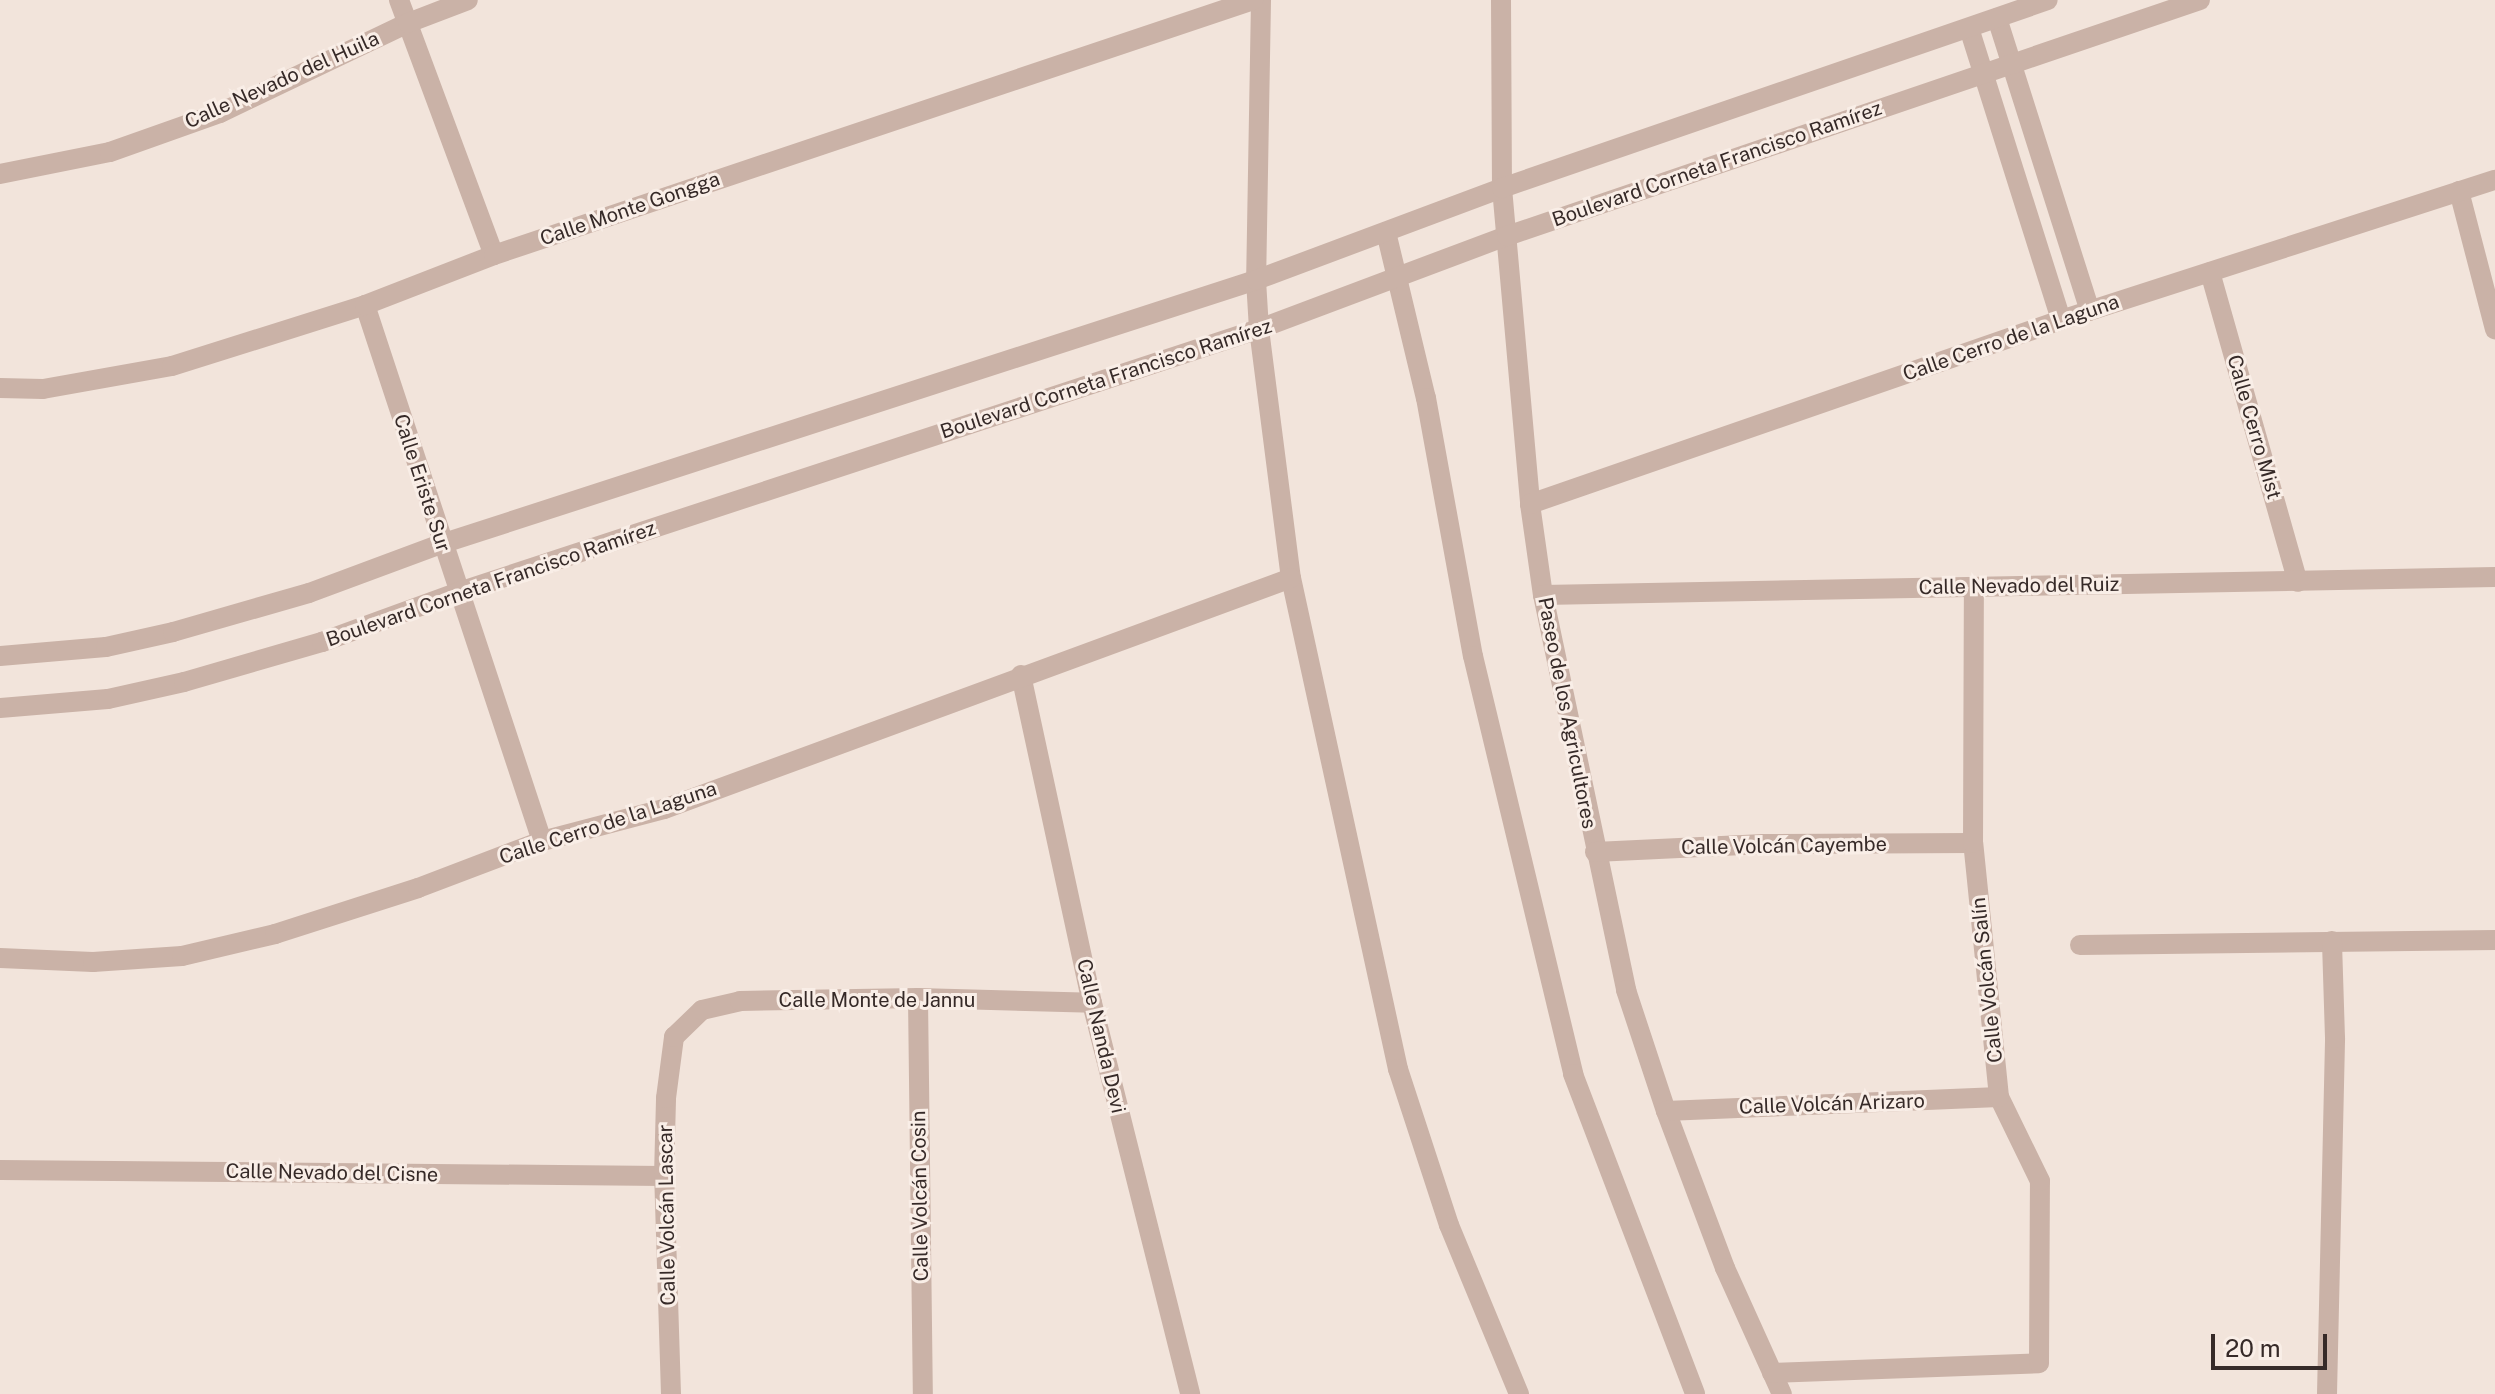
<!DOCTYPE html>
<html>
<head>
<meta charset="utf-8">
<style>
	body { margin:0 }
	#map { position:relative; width:2495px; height:1394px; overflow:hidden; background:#f2e4db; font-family:"Public Sans",sans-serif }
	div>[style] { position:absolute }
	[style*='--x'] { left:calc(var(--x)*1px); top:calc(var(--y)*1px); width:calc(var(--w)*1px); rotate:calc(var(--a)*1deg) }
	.minor>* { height:20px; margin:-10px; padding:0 10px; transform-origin:10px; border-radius:10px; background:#cab2a7 }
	span { translate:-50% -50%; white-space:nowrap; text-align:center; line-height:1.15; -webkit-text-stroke:6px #f9eee7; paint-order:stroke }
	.street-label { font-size:20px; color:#362a28 }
	.scale { position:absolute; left:2211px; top:1334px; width:116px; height:36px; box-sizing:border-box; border:4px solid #362a28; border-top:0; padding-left:10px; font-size:24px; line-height:28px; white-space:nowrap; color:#362a28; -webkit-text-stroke:6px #f9eee7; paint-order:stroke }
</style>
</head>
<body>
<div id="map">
	<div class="minor">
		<i style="--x:399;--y:0;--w:272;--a:69.6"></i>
		<i style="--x:1261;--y:0;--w:280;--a:91"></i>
		<i style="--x:1256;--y:280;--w:49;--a:86.5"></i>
		<i style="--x:1259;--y:329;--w:251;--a:82.7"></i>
		<i style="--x:1291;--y:578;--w:503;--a:77.71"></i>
		<i style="--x:1398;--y:1069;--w:164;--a:71.9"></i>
		<i style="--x:1449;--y:1225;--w:183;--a:67.5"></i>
		<i style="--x:1501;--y:0;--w:188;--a:89.7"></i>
		<i style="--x:1502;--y:188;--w:317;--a:84.9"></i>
		<i style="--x:1530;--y:504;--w:92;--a:81.9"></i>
		<i style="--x:1543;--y:595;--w:404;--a:78.1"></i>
		<i style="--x:1626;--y:990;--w:127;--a:71.7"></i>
		<i style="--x:1666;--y:1111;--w:168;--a:69.4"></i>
		<i style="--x:1725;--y:1268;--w:138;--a:65.7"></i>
		<i style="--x:1997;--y:18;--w:307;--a:72.4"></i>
		<i style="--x:1969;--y:28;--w:306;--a:72.5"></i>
		<i style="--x:0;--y:174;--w:112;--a:-11.3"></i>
		<i style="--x:110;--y:152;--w:117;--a:-19.5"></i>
		<i style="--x:220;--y:113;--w:208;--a:-25.6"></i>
		<i style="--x:408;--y:23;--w:64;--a:-21"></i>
		<i style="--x:2459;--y:191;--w:143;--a:75.4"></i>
		<i style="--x:1386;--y:232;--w:171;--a:76.5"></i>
		<i style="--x:1426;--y:398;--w:262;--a:79.7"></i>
		<i style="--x:1473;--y:656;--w:430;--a:76.5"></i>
		<i style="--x:1573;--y:1074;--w:342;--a:69.1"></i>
		<i style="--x:2210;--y:272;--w:322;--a:74.2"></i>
		<i style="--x:365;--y:305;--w:564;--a:71.73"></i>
		<i style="--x:0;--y:388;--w:43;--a:1.3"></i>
		<i style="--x:43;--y:389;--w:131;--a:-10.1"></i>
		<i style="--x:172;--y:366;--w:202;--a:-17.5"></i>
		<i style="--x:365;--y:305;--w:138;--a:-21.2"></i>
		<i style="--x:494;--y:255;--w:801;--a:-18.57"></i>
		<i style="--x:1530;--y:504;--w:562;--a:-19.11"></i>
		<i style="--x:2061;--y:320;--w:456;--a:-17.9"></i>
		<i style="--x:1543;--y:595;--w:952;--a:-1.08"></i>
		<i style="--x:0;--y:656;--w:106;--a:-4.9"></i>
		<i style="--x:106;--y:647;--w:69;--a:-12.6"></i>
		<i style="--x:173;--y:632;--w:141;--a:-16"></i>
		<i style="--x:309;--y:593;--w:141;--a:-20.4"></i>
		<i style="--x:441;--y:544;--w:857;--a:-17.95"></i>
		<i style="--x:1256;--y:280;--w:263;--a:-20.5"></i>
		<i style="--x:1502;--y:188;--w:577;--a:-19"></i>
		<i style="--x:1021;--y:675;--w:336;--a:77.8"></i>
		<i style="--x:1092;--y:1003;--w:403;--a:75.9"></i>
		<i style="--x:0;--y:708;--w:108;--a:-4.8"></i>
		<i style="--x:108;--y:699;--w:78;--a:-12.6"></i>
		<i style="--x:184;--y:682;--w:144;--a:-16.2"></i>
		<i style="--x:322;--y:642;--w:146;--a:-20.1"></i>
		<i style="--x:459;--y:592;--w:842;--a:-18.2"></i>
		<i style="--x:1259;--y:329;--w:265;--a:-20.6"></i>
		<i style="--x:1507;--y:236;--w:732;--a:-18.81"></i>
		<i style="--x:1595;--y:852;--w:169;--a:-2.7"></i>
		<i style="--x:1764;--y:844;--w:209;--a:-0.3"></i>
		<i style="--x:2080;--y:945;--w:415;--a:-0.7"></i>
		<i style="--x:0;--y:958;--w:93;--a:2.5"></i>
		<i style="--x:93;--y:962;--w:89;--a:-3.9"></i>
		<i style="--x:182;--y:956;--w:96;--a:-13.3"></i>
		<i style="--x:275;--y:934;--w:150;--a:-17.8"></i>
		<i style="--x:418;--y:888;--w:133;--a:-20.8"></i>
		<i style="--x:542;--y:841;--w:126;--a:-14.7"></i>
		<i style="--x:664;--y:809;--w:668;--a:-20.22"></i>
		<i style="--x:918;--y:998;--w:396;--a:89.3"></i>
		<i style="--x:1666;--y:1111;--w:333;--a:-2.4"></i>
		<i style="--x:0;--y:1170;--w:664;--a:0.52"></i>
		<i style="--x:1772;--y:1373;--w:267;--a:-2.1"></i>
		<i style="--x:2039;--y:1363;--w:182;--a:-89.7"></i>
		<i style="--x:2040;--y:1181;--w:93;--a:-116"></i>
		<i style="--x:1999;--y:1097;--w:255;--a:-95.8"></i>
		<i style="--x:1973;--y:843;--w:256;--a:-89.8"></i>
		<i style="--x:671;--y:1394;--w:218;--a:-91.8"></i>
		<i style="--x:664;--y:1176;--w:78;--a:-88.5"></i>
		<i style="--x:666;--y:1098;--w:62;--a:-82.5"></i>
		<i style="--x:674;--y:1037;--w:39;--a:-44"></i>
		<i style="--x:702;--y:1010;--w:39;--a:-13"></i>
		<i style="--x:740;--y:1001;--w:178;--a:-1"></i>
		<i style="--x:918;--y:998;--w:174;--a:1.6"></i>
		<i style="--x:2327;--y:1394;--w:356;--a:-88.7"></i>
		<i style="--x:2335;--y:1038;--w:97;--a:-91.8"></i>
	</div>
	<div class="street-label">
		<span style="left:282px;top:80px;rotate:-24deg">Calle Nevado del Huila</span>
		<span style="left:1717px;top:164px;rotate:-19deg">Boulevard Corneta Francisco Ramírez</span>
		<span style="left:630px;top:209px;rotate:-19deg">Calle Monte Gongga</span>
		<span style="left:2011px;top:338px;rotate:-19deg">Calle Cerro de la Laguna</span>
		<span style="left:1106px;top:379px;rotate:-18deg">Boulevard Corneta Francisco Ramírez</span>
		<span style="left:2254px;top:427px;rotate:74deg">Calle Cerro Mist</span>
		<span style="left:422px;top:483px;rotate:72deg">Calle Eriste Sur</span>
		<span style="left:491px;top:584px;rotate:-19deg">Boulevard Corneta Francisco Ramírez</span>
		<span style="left:2019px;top:586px;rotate:-1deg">Calle Nevado del Ruiz</span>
		<span style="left:1567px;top:713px;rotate:79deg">Paseo de los Agricultores</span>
		<span style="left:608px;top:823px;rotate:-18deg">Calle Cerro de la Laguna</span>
		<span style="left:1784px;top:846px;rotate:-1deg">Calle Volcán Cayembe</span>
		<span style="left:1987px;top:980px;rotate:-96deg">Calle Volcán Salín</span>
		<span style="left:877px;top:1000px">Calle Monte de Jannu</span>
		<span style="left:1101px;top:1036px;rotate:77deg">Calle Nanda Devi</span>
		<span style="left:1832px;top:1104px;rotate:-2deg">Calle Volcán Arizaro</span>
		<span style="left:332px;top:1173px;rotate:1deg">Calle Nevado del Cisne</span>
		<span style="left:920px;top:1196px;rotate:-91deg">Calle Volcán Cosin</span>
		<span style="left:667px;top:1215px;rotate:-91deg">Calle Volcán Lascar</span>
	</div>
	<div class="scale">20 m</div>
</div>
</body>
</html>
